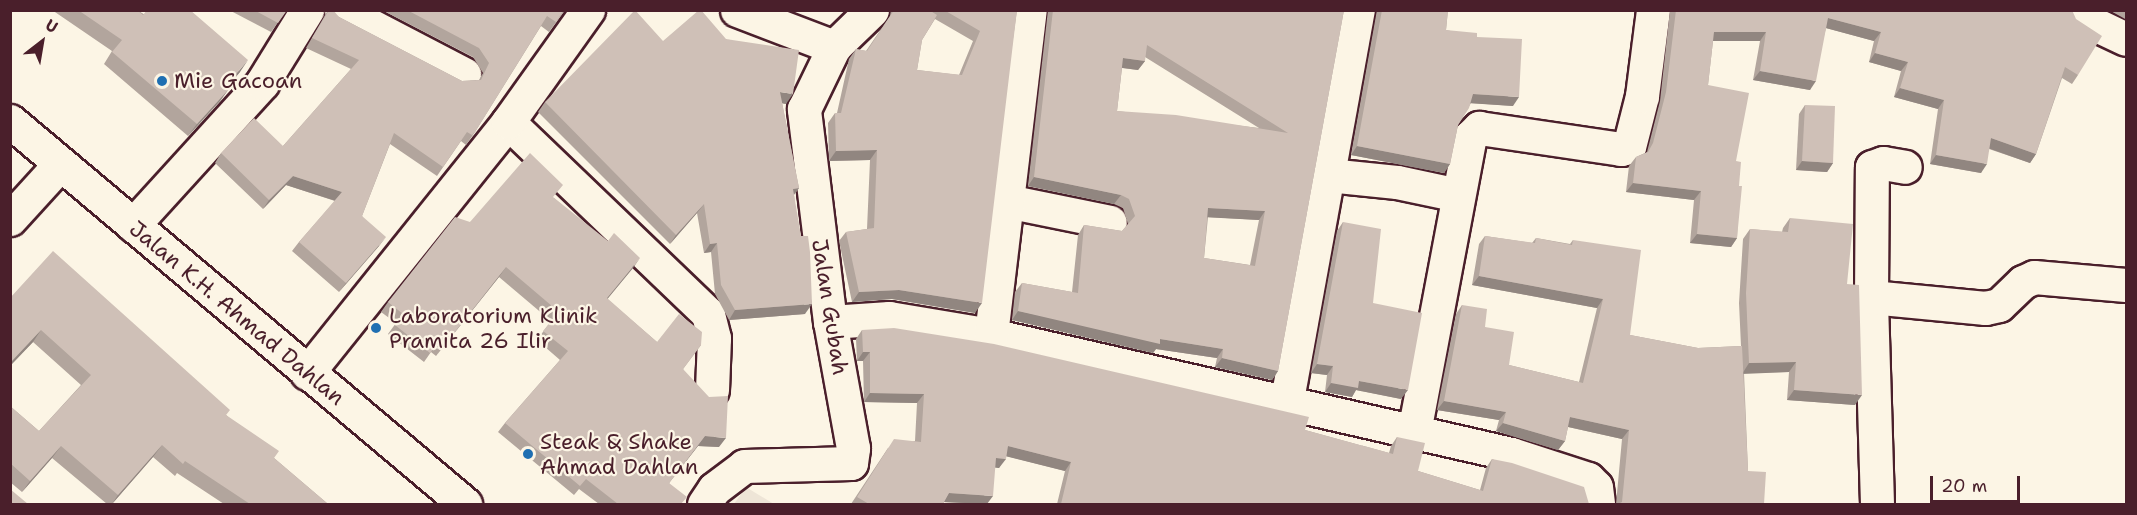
<!DOCTYPE html>
<html>
<head>
<meta charset="utf-8">
<style>
	body { margin:0 }
	#map { position:relative; width:2137px; height:515px; overflow:hidden; background:#fcf5e5; font-family:"Shantell Sans",sans-serif }
	div>[style] { position:absolute }
	[style*='--x'] { left:calc(var(--x)*1px); top:calc(var(--y)*1px); width:calc(var(--w)*1px); rotate:calc(var(--a)*1deg) }
	.built>* { inset:0; background:#eee5d7 }
	.roads { filter:drop-shadow(2px 0 #4a1f2b) drop-shadow(-2px 0 #4a1f2b) drop-shadow(0 2px #4a1f2b) drop-shadow(0 -2px #4a1f2b) }
	.minor>* { height:33px; margin:-16.5px; padding:0 16.5px; transform-origin:16.5px; border-radius:16.5px; background:#fcf5e5 }
	.major>* { height:33px; margin:-16.5px; padding:0 16.5px; transform-origin:16.5px; border-radius:16.5px; background:#fcf5e5 }
	.wall>* { inset:0; background:#b2a59d }
	.shaded-wall>* { inset:0; background:#918680 }
	.building>* { inset:0; background:#cfc0b7 }
	.dots>* { width:16px; height:16px; translate:-50% -50%; box-sizing:border-box; border:3px solid #fcf5e5; border-radius:50% }
	span { translate:-50% -50%; white-space:nowrap; text-align:center; line-height:1.15; -webkit-text-stroke:4.5px #fcf5e5; paint-order:stroke }
	.poi-label { font-size:22px; color:#4a1f2b }
	.left { translate:0 -50%; text-align:left }
	.street-label { font-size:22px; color:#4a1f2b }
	.frame { position:absolute; inset:0; border:12px solid #4a1f2b; pointer-events:none }
	.north { position:absolute; left:12px; top:12px; width:60px; height:60px; -webkit-text-stroke:4px #fcf5e5; paint-order:stroke; rotate:31deg; font-size:16px; font-weight:700; line-height:24px; text-align:center; color:#4a1f2b }
	.north::after { content:''; display:block; margin:auto; width:21px; height:27px; background:#4a1f2b; clip-path:polygon(50% 0,100% 100%,50% 72%,0 100%) }
	.scale { position:absolute; left:1930px; top:476px; width:90px; height:27px; box-sizing:border-box; border:3px solid #4a1f2b; border-top:0; padding-left:8px; font-size:18px; line-height:21px; white-space:nowrap; color:#4a1f2b; -webkit-text-stroke:4px #fcf5e5; paint-order:stroke }
</style>
</head>
<body>
<div id="map">
	<div class="built">
		<i style="clip-path:polygon(746px 487px,754px 492px,774px 504px,734px 504px)"></i>
	</div>
	<div class="roads">
		<div class="minor">
			<i style="--x:341;--y:10;--w:139;--a:27.5"></i>
			<i style="--x:737;--y:10;--w:104;--a:20.9"></i>
			<i style="--x:2081;--y:10;--w:11;--a:63"></i>
			<i style="--x:2086;--y:20;--w:44;--a:25.4"></i>
			<i style="--x:508;--y:122;--w:277;--a:43.8"></i>
			<i style="--x:708;--y:314;--w:25;--a:76"></i>
			<i style="--x:714;--y:338;--w:52;--a:92.2"></i>
			<i style="--x:1328;--y:175;--w:69;--a:5.8"></i>
			<i style="--x:1397;--y:182;--w:62;--a:12"></i>
			<i style="--x:1007;--y:201;--w:105;--a:11.5"></i>
			<i style="--x:10;--y:219;--w:74;--a:-47.7"></i>
			<i style="--x:133;--y:225;--w:192;--a:-47.7"></i>
			<i style="--x:262;--y:83;--w:86;--a:-58.3"></i>
			<i style="--x:1871;--y:297;--w:130;--a:-89.6"></i>
			<i style="--x:1872;--y:167;--w:12;--a:-20"></i>
			<i style="--x:1883;--y:163;--w:22;--a:10"></i>
			<i style="--x:830;--y:322;--w:59;--a:-3.9"></i>
			<i style="--x:889;--y:318;--w:103;--a:9.5"></i>
			<i style="--x:991;--y:335;--w:533;--a:12.89"></i>
			<i style="--x:1511;--y:454;--w:81;--a:18"></i>
			<i style="--x:1588;--y:479;--w:11;--a:45"></i>
			<i style="--x:1596;--y:487;--w:17;--a:83"></i>
			<i style="--x:991;--y:335;--w:327;--a:-83.2"></i>
			<i style="--x:307;--y:373;--w:322;--a:-51.3"></i>
			<i style="--x:508;--y:122;--w:138;--a:-54.5"></i>
			<i style="--x:1286;--y:405;--w:402;--a:-79.7"></i>
			<i style="--x:1414;--y:432;--w:300;--a:-79.3"></i>
			<i style="--x:1470;--y:137;--w:13;--a:-45"></i>
			<i style="--x:1479;--y:128;--w:144;--a:8.4"></i>
			<i style="--x:1621;--y:149;--w:8;--a:-14"></i>
			<i style="--x:1629;--y:147;--w:53;--a:-75.7"></i>
			<i style="--x:1642;--y:96;--w:87;--a:-82.7"></i>
			<i style="--x:704;--y:504;--w:18;--a:-56"></i>
			<i style="--x:714;--y:489;--w:38;--a:-37"></i>
			<i style="--x:744;--y:466;--w:107;--a:-1.6"></i>
			<i style="--x:851;--y:463;--w:15;--a:-82"></i>
			<i style="--x:853;--y:448;--w:128;--a:-100.3"></i>
			<i style="--x:830;--y:322;--w:215;--a:-97"></i>
			<i style="--x:804;--y:109;--w:69;--a:-64.2"></i>
			<i style="--x:834;--y:47;--w:53;--a:-44.2"></i>
			<i style="--x:1877;--y:504;--w:207;--a:-91.7"></i>
			<i style="--x:1871;--y:297;--w:115;--a:5.5"></i>
			<i style="--x:1985;--y:308;--w:14;--a:-12"></i>
			<i style="--x:1999;--y:305;--w:33;--a:-44"></i>
			<i style="--x:2023;--y:282;--w:12;--a:-24"></i>
			<i style="--x:2034;--y:277;--w:92;--a:5"></i>
		</div>
		<div class="major">
			<i style="--x:10;--y:121;--w:595;--a:40.09"></i>
		</div>
	</div>
	<div class="wall">
		<i style="clip-path:polygon(52px 10px,137px 10px,240px 72px,226px 88px,228px 90px,220px 101px,188px 136px,104px 64px,112px 51px)"></i>
		<i style="clip-path:polygon(229px 10px,287px 10px,271px 32px)"></i>
		<i style="clip-path:polygon(328px 10px,339px 17px,462px 81px,479px 80px,483px 73px,473px 57px,382px 10px,565px 10px,549px 32px,541px 26px,475px 132px,466px 145px,461px 141px,437px 176px,390px 144px,362px 216px,379px 246px,339px 292px,292px 251px,299px 242px,335px 201px,286px 185px,263px 209px,215px 163px,221px 153px,283px 146px,351px 69px,306px 48px)"></i>
		<i style="clip-path:polygon(evenodd,891px 10px,1017px 10px,975px 313px,892px 299px,852px 302px,839px 241px,846px 232px,867px 229px,870px 160px,829px 161px,828px 123px,835px 113px,837px 113px,849px 59px,856px 49px,866px 51px,890px 16px,891px 10px,935px 19px,973px 41px,959px 75px,917px 70px,922px 40px,935px 19px)"></i>
		<i style="clip-path:polygon(evenodd,1048px 10px,1344px 10px,1278px 371px,1272px 380px,1215px 367px,1217px 358px,1156px 349px,1153px 353px,1012px 320px,1015px 292px,1022px 283px,1072px 292px,1078px 235px,1084px 225px,1122px 231px,1128px 224px,1123px 208px,1114px 204px,1028px 186px,1048px 10px,1145px 57px,1259px 128px,1117px 111px,1122px 68px,1138px 70px,1145px 61px,1145px 57px,1048px 10px,1208px 217px,1259px 220px,1250px 265px,1204px 258px,1208px 217px)"></i>
		<i style="clip-path:polygon(1377px 10px,1448px 10px,1446px 30px,1477px 37px,1513px 106px,1471px 103px,1458px 125px,1450px 164px,1444px 173px,1351px 155px)"></i>
		<i style="clip-path:polygon(1670px 10px,2072px 10px,2078px 75px,2072px 84px,2062px 78px,2036px 154px,2030px 163px,1989px 149px,1981px 173px,1930px 164px,1938px 109px,1894px 97px,1901px 71px,1869px 62px,1874px 41px,1826px 28px,1810px 90px,1753px 80px,1760px 41px,1713px 41px,1708px 85px,1736px 161px,1739px 186px,1737px 238px,1731px 247px,1690px 243px,1694px 200px,1626px 192px,1629px 166px,1636px 157px,1647px 152px,1660px 101px)"></i>
		<i style="clip-path:polygon(2109px 10px,2127px 10px,2127px 20px)"></i>
		<i style="clip-path:polygon(726px 39px,786px 104px,782px 103px,799px 188px,794px 195px,805px 314px,729px 320px,715px 294px,711px 252px,704px 253px,697px 213px,670px 244px,538px 112px,545px 102px)"></i>
		<i style="clip-path:polygon(1805px 105px,1833px 163px,1827px 172px,1796px 170px,1799px 114px)"></i>
		<i style="clip-path:polygon(554px 198px,633px 268px,607px 299px,657px 342px,701px 345px,683px 369px,719px 447px,698px 446px,669px 483px,681px 504px,599px 504px,579px 489px,574px 495px,498px 432px,505px 423px,560px 360px,537px 340px,551px 321px,499px 277px,436px 356px,431px 352px,424px 362px,388px 334px,396px 323px,381px 312px,388px 302px,470px 222px)"></i>
		<i style="clip-path:polygon(1790px 218px,1847px 284px,1855px 405px,1787px 400px,1789px 372px,1744px 373px,1748px 471px,1764px 504px,1616px 504px,1622px 439px,1568px 427px,1565px 441px,1558px 450px,1496px 431px,1499px 420px,1437px 410px,1456px 314px,1462px 305px,1485px 327px,1509px 365px,1579px 382px,1597px 308px,1472px 285px,1479px 244px,1485px 236px,1532px 243px,1536px 238px,1570px 244px,1573px 240px,1630px 335px,1698px 348px,1741px 346px,1739px 303px,1743px 239px,1750px 229px,1782px 232px,1783px 228px)"></i>
		<i style="clip-path:polygon(1343px 222px,1373px 303px,1401px 399px,1356px 390px,1352px 397px,1325px 392px,1327px 375px,1311px 373px,1337px 231px)"></i>
		<i style="clip-path:polygon(10px 298px,226px 415px,274px 458px,328px 504px,224px 504px,177px 473px,175px 476px,153px 457px,112px 504px,107px 504px,52px 458px,22px 492px,10px 482px,10px 406px,39px 431px,81px 385px,33px 342px,10px 366px)"></i>
		<i style="clip-path:polygon(862px 330px,1305px 430px,1389px 453px,1391px 446px,1397px 437px,1418px 471px,1480px 490px,1486px 468px,1492px 459px,1589px 504px,1057px 504px,1065px 471px,1006px 456px,999px 468px,995px 467px,981px 504px,944px 502px,943px 504px,851px 504px,888px 448px,915px 441px,917px 403px,864px 402px,863px 361px,857px 361px,856px 339px)"></i>
	</div>
	<div class="shaded-wall">
		<i style="clip-path:polygon(1828px 18px,1881px 32px,1874px 41px,1822px 27px)"></i>
		<i style="clip-path:polygon(1714px 32px,1766px 32px,1760px 41px,1707px 41px)"></i>
		<i style="clip-path:polygon(1875px 53px,1908px 62px,1901px 71px,1869px 62px)"></i>
		<i style="clip-path:polygon(1123px 58px,1145px 61px,1138px 70px,1116px 67px)"></i>
		<i style="clip-path:polygon(248px 60px,240px 72px,217px 99px,225px 87px)"></i>
		<i style="clip-path:polygon(1760px 71px,1816px 81px,1810px 90px,1753px 80px)"></i>
		<i style="clip-path:polygon(1900px 88px,1944px 100px,1938px 109px,1894px 97px)"></i>
		<i style="clip-path:polygon(228px 90px,220px 101px,188px 136px,197px 124px)"></i>
		<i style="clip-path:polygon(780px 92px,793px 94px,786px 104px,774px 102px)"></i>
		<i style="clip-path:polygon(1473px 94px,1519px 97px,1513px 106px,1467px 103px)"></i>
		<i style="clip-path:polygon(1991px 138px,2036px 154px,2030px 163px,1985px 147px)"></i>
		<i style="clip-path:polygon(1357px 146px,1450px 164px,1444px 173px,1351px 155px)"></i>
		<i style="clip-path:polygon(877px 150px,870px 160px,829px 161px,836px 151px)"></i>
		<i style="clip-path:polygon(1936px 155px,1987px 164px,1981px 173px,1930px 164px)"></i>
		<i style="clip-path:polygon(1802px 161px,1833px 163px,1827px 172px,1796px 170px)"></i>
		<i style="clip-path:polygon(293px 176px,342px 192px,336px 201px,286px 185px,263px 209px,269px 200px)"></i>
		<i style="clip-path:polygon(1034px 177px,1121px 195px,1114px 204px,1028px 186px)"></i>
		<i style="clip-path:polygon(1633px 183px,1701px 191px,1694px 200px,1626px 192px)"></i>
		<i style="clip-path:polygon(799px 188px,792px 197px,793px 189px)"></i>
		<i style="clip-path:polygon(704px 204px,697px 213px,670px 244px,676px 235px)"></i>
		<i style="clip-path:polygon(1208px 208px,1265px 211px,1259px 220px,1202px 217px)"></i>
		<i style="clip-path:polygon(1697px 234px,1737px 238px,1731px 247px,1690px 243px)"></i>
		<i style="clip-path:polygon(386px 237px,379px 246px,339px 292px,346px 283px)"></i>
		<i style="clip-path:polygon(717px 243px,711px 252px,704px 253px,710px 244px)"></i>
		<i style="clip-path:polygon(640px 258px,633px 268px,600px 308px,607px 298px)"></i>
		<i style="clip-path:polygon(506px 267px,499px 277px,436px 356px,443px 347px)"></i>
		<i style="clip-path:polygon(1479px 276px,1603px 299px,1597px 308px,1472px 285px)"></i>
		<i style="clip-path:polygon(899px 290px,982px 303px,975px 313px,892px 299px,852px 302px,859px 292px)"></i>
		<i style="clip-path:polygon(812px 304px,805px 314px,729px 320px,735px 310px)"></i>
		<i style="clip-path:polygon(1018px 311px,1160px 339px,1223px 349px,1217px 358px,1156px 349px,1153px 353px,1012px 320px)"></i>
		<i style="clip-path:polygon(41px 330px,33px 342px,10px 366px,10px 363px)"></i>
		<i style="clip-path:polygon(863px 352px,870px 352px,863px 361px,857px 361px)"></i>
		<i style="clip-path:polygon(1222px 358px,1278px 371px,1272px 380px,1215px 367px)"></i>
		<i style="clip-path:polygon(1796px 362px,1789px 372px,1742px 374px,1749px 363px)"></i>
		<i style="clip-path:polygon(1317px 364px,1333px 366px,1327px 375px,1311px 373px)"></i>
		<i style="clip-path:polygon(1359px 381px,1408px 390px,1401px 399px,1356px 390px,1352px 397px,1325px 392px,1331px 383px)"></i>
		<i style="clip-path:polygon(1794px 390px,1862px 395px,1855px 405px,1787px 400px)"></i>
		<i style="clip-path:polygon(870px 393px,924px 394px,917px 403px,864px 402px)"></i>
		<i style="clip-path:polygon(1444px 401px,1506px 412px,1499px 420px,1437px 410px)"></i>
		<i style="clip-path:polygon(1570px 417px,1629px 430px,1622px 439px,1564px 426px)"></i>
		<i style="clip-path:polygon(1503px 423px,1565px 441px,1558px 450px,1496px 431px)"></i>
		<i style="clip-path:polygon(705px 436px,726px 438px,719px 447px,698px 446px,662px 492px)"></i>
		<i style="clip-path:polygon(162px 445px,153px 457px,112px 504px,118px 495px)"></i>
		<i style="clip-path:polygon(61px 446px,52px 458px,22px 492px,30px 481px)"></i>
		<i style="clip-path:polygon(1008px 446px,1071px 462px,1065px 471px,1001px 455px)"></i>
		<i style="clip-path:polygon(996px 458px,1006px 459px,999px 468px,989px 467px)"></i>
		<i style="clip-path:polygon(949px 493px,993px 496px,987px 504px,943px 502px)"></i>
	</div>
	<div class="building">
		<i style="clip-path:polygon(78px 10px,137px 10px,143px 15px,147px 10px,190px 10px,248px 60px,225px 87px,228px 90px,197px 124px,112px 52px,122px 40px)"></i>
		<i style="clip-path:polygon(254px 10px,287px 10px,278px 23px)"></i>
		<i style="clip-path:polygon(329px 10px,333px 10px,339px 17px,462px 81px,481px 80px,489px 63px,479px 48px,407px 10px,564px 10px,556px 22px,547px 16px,475px 132px,472px 135px,467px 132px,443px 167px,394px 133px,362px 216px,386px 237px,346px 283px,299px 242px,342px 192px,293px 176px,269px 200px,221px 153px,254px 118px,283px 146px,359px 60px,312px 38px)"></i>
		<i style="clip-path:polygon(635px 10px,663px 41px,699px 10px,701px 10px,726px 39px,799px 50px,793px 94px,780px 92px,799px 188px,793px 189px,801px 236px,808px 236px,810px 252px,812px 304px,735px 310px,721px 285px,717px 243px,710px 244px,704px 204px,676px 235px,545px 102px)"></i>
		<i style="clip-path:polygon(894px 10px,929px 10px,937px 15px,922px 40px,917px 70px,962px 75px,980px 31px,944px 10px,1017px 10px,982px 303px,899px 290px,859px 292px,846px 232px,874px 228px,877px 150px,836px 151px,835px 113px,841px 113px,856px 49px,867px 51px)"></i>
		<i style="clip-path:polygon(evenodd,1053px 10px,1344px 10px,1278px 371px,1222px 358px,1223px 349px,1160px 339px,1160px 344px,1018px 311px,1022px 283px,1078px 293px,1084px 225px,1122px 231px,1135px 216px,1129px 199px,1121px 195px,1034px 177px,1053px 10px,1147px 45px,1288px 133px,1176px 115px,1117px 111px,1123px 58px,1145px 61px,1147px 45px,1053px 10px,1208px 208px,1265px 211px,1255px 266px,1204px 258px,1208px 208px)"></i>
		<i style="clip-path:polygon(1382px 10px,1448px 10px,1446px 30px,1477px 33px,1477px 37px,1522px 39px,1519px 97px,1473px 94px,1469px 108px,1458px 125px,1450px 164px,1357px 146px)"></i>
		<i style="clip-path:polygon(1676px 10px,2072px 10px,2076px 19px,2102px 36px,2078px 75px,2065px 67px,2036px 154px,1991px 138px,1987px 164px,1936px 155px,1944px 100px,1900px 88px,1908px 62px,1875px 53px,1881px 32px,1828px 18px,1816px 81px,1760px 71px,1766px 32px,1714px 32px,1708px 85px,1749px 93px,1736px 161px,1741px 162px,1739px 186px,1742px 186px,1737px 238px,1697px 234px,1701px 191px,1633px 183px,1636px 157px,1648px 152px,1653px 143px,1666px 92px)"></i>
		<i style="clip-path:polygon(1805px 105px,1835px 106px,1833px 163px,1802px 161px)"></i>
		<i style="clip-path:polygon(530px 153px,563px 185px,553px 197px,608px 241px,614px 233px,640px 258px,607px 298px,657px 342px,679px 314px,702px 332px,701px 345px,683px 369px,709px 397px,728px 396px,726px 438px,705px 436px,669px 483px,687px 497px,681px 504px,618px 504px,586px 479px,580px 486px,505px 423px,568px 351px,543px 331px,559px 312px,506px 267px,443px 347px,438px 343px,430px 353px,395px 325px,403px 314px,388px 302px,455px 217px,470px 222px)"></i>
		<i style="clip-path:polygon(1790px 218px,1853px 224px,1847px 284px,1859px 285px,1862px 395px,1794px 390px,1796px 362px,1749px 363px,1746px 293px,1750px 229px,1788px 232px)"></i>
		<i style="clip-path:polygon(1343px 222px,1381px 229px,1373px 303px,1422px 313px,1408px 390px,1359px 381px,1358px 388px,1331px 383px,1333px 366px,1317px 364px)"></i>
		<i style="clip-path:polygon(1485px 236px,1535px 243px,1536px 238px,1572px 245px,1573px 240px,1641px 250px,1630px 335px,1698px 348px,1742px 346px,1748px 471px,1766px 472px,1764px 504px,1618px 504px,1622px 502px,1629px 430px,1570px 417px,1565px 441px,1503px 423px,1506px 412px,1444px 401px,1462px 305px,1487px 309px,1485px 327px,1514px 332px,1509px 365px,1583px 383px,1603px 299px,1479px 276px)"></i>
		<i style="clip-path:polygon(53px 251px,230px 410px,226px 415px,279px 451px,274px 458px,328px 504px,250px 504px,185px 461px,183px 464px,162px 445px,118px 495px,61px 446px,30px 481px,10px 463px,10px 406px,39px 431px,91px 375px,41px 330px,10px 363px,10px 298px)"></i>
		<i style="clip-path:polygon(894px 328px,994px 344px,1309px 417px,1305px 430px,1393px 454px,1397px 437px,1425px 443px,1418px 471px,1483px 491px,1492px 459px,1512px 463px,1584px 487px,1589px 504px,1061px 504px,1071px 462px,1008px 446px,1006px 459px,996px 458px,993px 496px,949px 493px,943px 504px,869px 504px,857px 497px,894px 439px,921px 442px,924px 394px,870px 393px,870px 352px,863px 352px,862px 330px)"></i>
		<i style="clip-path:polygon(10px 489px,28px 504px,10px 504px)"></i>
	</div>
	<div class="dots">
		<i style="left:162px;top:81px;background:#1f6fb2"></i>
		<i style="left:376px;top:328px;background:#1f6fb2"></i>
		<i style="left:528px;top:454px;background:#1f6fb2"></i>
	</div>
	<div class="poi-label">
		<span class="left" style="left:174px;top:81px">Mie Gacoan</span>
		<span class="left" style="left:389px;top:328px">Laboratorium Klinik<br>Pramita 26 Ilir</span>
		<span class="left" style="left:540px;top:454px">Steak &amp; Shake<br>Ahmad Dahlan</span>
	</div>
	<div class="street-label">
		<span style="left:830px;top:307px;rotate:81deg">Jalan Gubah</span>
		<span style="left:237px;top:313px;rotate:40deg">Jalan K.H. Ahmad Dahlan</span>
	</div>
	<div class="frame"></div>
	<div class="north">U</div>
	<div class="scale">20 m</div>
</div>
</body>
</html>
